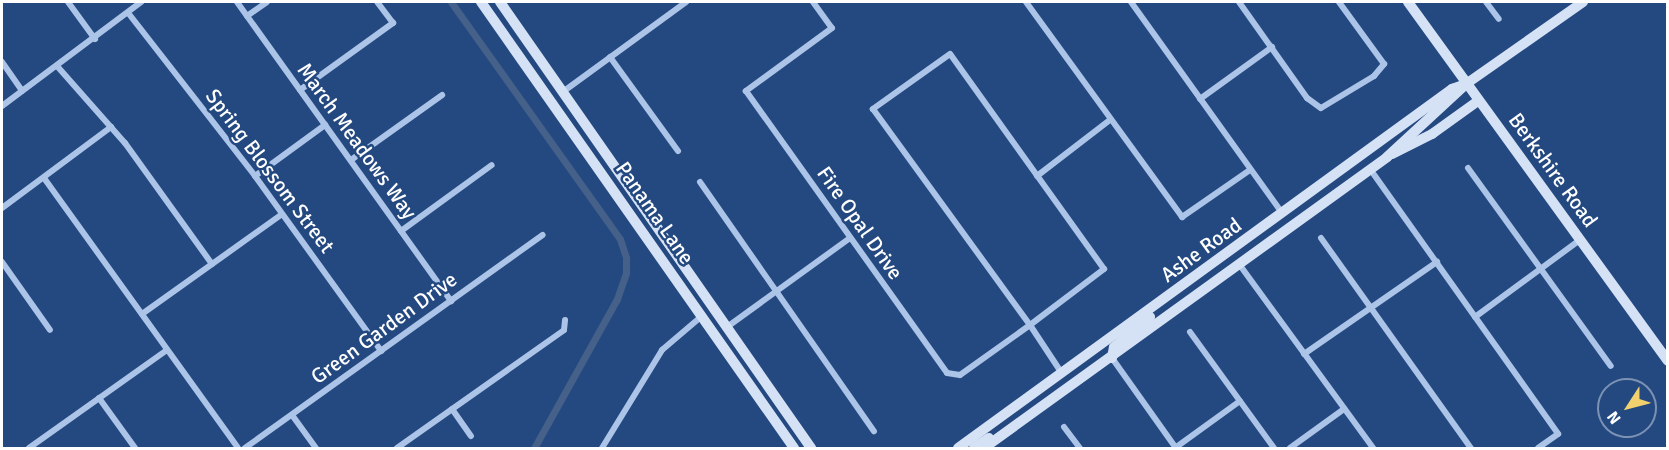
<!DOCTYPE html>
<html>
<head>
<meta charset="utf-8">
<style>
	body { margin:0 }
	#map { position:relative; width:1669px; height:450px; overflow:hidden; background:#244981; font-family:Signika,sans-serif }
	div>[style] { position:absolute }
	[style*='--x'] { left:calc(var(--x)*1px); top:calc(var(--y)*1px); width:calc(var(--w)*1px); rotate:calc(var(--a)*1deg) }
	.canal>* { height:7px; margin:-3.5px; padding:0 3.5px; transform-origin:3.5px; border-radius:3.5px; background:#456089 }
	.street>* { height:6px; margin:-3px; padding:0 3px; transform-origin:3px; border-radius:3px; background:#abc4e7 }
	.secondary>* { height:10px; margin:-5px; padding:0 5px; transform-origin:5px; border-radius:5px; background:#d5e2f6 }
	span { translate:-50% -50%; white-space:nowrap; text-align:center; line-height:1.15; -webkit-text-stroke:5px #244981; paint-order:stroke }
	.street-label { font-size:21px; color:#fff }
	.frame { position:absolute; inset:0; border:3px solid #fff; pointer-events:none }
	.north { position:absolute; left:1597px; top:378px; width:60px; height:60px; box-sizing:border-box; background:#244981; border:2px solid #7c92b3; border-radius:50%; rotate:234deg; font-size:16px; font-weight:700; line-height:24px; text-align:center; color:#fff }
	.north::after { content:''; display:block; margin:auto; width:21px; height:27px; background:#f1d06e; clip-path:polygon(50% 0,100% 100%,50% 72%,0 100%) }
</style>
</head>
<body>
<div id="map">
	<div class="canal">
		<i style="--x:451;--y:2;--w:291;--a:54.5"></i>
		<i style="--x:620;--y:239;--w:20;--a:72"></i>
		<i style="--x:626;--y:258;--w:15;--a:90"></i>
		<i style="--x:626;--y:273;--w:28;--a:109"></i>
		<i style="--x:617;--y:299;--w:171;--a:119.1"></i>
	</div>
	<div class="street">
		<i style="--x:68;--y:2;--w:46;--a:53.9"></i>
		<i style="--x:237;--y:2;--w:368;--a:54.4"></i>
		<i style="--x:813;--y:2;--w:32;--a:54"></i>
		<i style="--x:832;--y:28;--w:107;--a:143.8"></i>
		<i style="--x:746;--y:91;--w:346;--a:54.5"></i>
		<i style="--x:947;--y:373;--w:13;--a:9"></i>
		<i style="--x:960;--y:375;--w:86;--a:-35.5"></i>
		<i style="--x:1030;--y:325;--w:93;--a:-37.1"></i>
		<i style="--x:1104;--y:269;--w:264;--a:-125.6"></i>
		<i style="--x:950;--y:54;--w:95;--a:144.5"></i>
		<i style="--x:873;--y:109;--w:267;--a:54"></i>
		<i style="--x:1030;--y:325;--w:56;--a:56.6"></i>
		<i style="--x:1026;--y:2;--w:266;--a:54"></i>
		<i style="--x:1182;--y:217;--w:83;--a:-34.7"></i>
		<i style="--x:1131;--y:2;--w:259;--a:54.4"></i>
		<i style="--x:1239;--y:2;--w:118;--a:54.7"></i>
		<i style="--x:1307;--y:98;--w:17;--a:36"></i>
		<i style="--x:1321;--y:108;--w:62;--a:-31.1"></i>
		<i style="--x:1374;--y:76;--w:16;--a:-50"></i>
		<i style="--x:1384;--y:64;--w:77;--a:-126"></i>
		<i style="--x:1486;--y:2;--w:21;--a:53"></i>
		<i style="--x:129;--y:14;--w:205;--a:52.1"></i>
		<i style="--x:255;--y:176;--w:216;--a:54.2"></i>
		<i style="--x:247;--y:16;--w:24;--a:-35"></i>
		<i style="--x:610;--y:57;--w:116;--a:54.1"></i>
		<i style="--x:2;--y:62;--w:35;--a:55"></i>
		<i style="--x:57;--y:66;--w:103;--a:48.6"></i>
		<i style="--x:125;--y:143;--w:149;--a:54.3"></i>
		<i style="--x:300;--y:90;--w:115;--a:-35.8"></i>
		<i style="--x:393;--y:23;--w:26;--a:-127"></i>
		<i style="--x:564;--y:91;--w:151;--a:-36.1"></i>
		<i style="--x:1200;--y:99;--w:89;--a:-35.8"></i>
		<i style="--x:2;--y:106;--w:174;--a:-36.8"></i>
		<i style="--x:351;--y:160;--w:112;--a:-35.5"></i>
		<i style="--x:1468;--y:168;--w:244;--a:54.2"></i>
		<i style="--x:1370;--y:169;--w:325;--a:54.6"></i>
		<i style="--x:1558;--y:434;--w:24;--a:145"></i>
		<i style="--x:255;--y:176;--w:87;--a:-36.1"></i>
		<i style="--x:1037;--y:176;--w:92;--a:-37.5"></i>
		<i style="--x:44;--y:178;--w:332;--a:54.3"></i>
		<i style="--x:700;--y:182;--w:304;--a:55.1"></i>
		<i style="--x:2;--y:208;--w:136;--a:-36.6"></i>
		<i style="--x:401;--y:231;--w:112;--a:-36"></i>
		<i style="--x:1321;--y:238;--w:258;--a:54.5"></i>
		<i style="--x:2;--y:262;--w:83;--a:54.8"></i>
		<i style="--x:1239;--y:264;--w:228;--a:53.9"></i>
		<i style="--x:142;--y:314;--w:172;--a:-35.5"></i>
		<i style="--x:1475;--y:317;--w:130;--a:-36.3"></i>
		<i style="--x:727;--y:327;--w:152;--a:-35.9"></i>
		<i style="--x:1190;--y:332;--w:143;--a:54.1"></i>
		<i style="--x:1304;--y:354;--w:162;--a:-34.7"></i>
		<i style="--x:1112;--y:358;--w:110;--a:54.6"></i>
		<i style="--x:99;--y:398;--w:62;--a:54.2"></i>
		<i style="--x:452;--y:409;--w:33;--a:55"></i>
		<i style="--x:292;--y:415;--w:41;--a:54"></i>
		<i style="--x:1064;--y:427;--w:26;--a:53"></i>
		<i style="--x:29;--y:448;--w:169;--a:-35.4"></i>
		<i style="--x:245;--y:448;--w:366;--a:-35.6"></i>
		<i style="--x:397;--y:448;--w:204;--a:-35.2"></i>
		<i style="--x:564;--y:330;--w:10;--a:-84"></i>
		<i style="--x:602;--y:448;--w:115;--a:-58.5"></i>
		<i style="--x:662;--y:350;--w:52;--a:-40.4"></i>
		<i style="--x:1175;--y:448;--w:80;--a:-35.9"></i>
		<i style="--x:1290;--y:448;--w:67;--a:-35.8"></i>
	</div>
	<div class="secondary">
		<i style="--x:481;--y:2;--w:545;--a:54.94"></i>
		<i style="--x:500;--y:2;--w:544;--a:55.11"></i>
		<i style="--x:1408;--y:2;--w:443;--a:54.1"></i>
		<i style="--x:1392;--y:154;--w:45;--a:-26.6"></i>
		<i style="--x:1432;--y:134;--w:57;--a:-35.7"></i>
		<i style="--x:1112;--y:358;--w:11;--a:-80"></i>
		<i style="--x:1114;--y:347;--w:47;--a:-39.8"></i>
		<i style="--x:958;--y:448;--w:611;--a:-36.01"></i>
		<i style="--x:1452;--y:89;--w:15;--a:-20"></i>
		<i style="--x:974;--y:448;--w:18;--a:-34"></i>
		<i style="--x:984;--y:448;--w:497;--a:-35.8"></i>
		<i style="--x:1387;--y:157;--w:108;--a:-42.7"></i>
		<i style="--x:1466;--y:84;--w:143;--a:-35"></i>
	</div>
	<div class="street-label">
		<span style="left:357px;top:141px;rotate:54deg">March Meadows Way</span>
		<span style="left:1553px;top:170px;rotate:54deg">Berkshire Road</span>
		<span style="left:270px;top:171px;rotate:53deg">Spring Blossom Street</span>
		<span style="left:655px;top:213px;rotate:55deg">Panama Lane</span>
		<span style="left:860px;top:223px;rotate:55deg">Fire Opal Drive</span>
		<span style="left:1201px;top:250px;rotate:-36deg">Ashe Road</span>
		<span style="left:384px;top:328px;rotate:-36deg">Green Garden Drive</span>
	</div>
	<div class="frame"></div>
	<div class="north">N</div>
</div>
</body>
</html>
